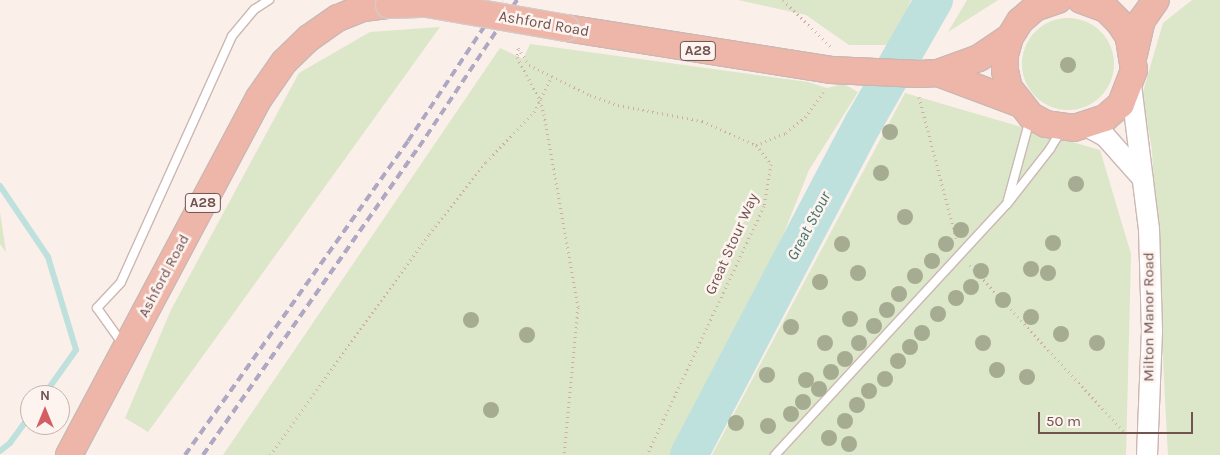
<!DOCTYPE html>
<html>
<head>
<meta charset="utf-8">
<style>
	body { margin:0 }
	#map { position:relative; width:1220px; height:455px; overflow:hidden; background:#faefe9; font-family:Karla,sans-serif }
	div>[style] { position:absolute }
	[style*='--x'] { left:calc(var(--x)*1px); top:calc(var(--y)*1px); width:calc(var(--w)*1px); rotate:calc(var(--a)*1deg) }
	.green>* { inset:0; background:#dce6c9 }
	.round { border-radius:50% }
	.stream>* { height:6px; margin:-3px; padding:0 3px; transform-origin:3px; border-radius:3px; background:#bfe1dd }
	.river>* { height:38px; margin:-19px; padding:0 19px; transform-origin:19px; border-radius:19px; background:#bfe1dd }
	.path>* { height:3px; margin-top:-1.5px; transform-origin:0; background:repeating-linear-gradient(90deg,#d0aca7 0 1px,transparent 0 5px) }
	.roads { filter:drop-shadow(1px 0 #ccb7b3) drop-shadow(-1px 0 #ccb7b3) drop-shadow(0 1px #ccb7b3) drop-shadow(0 -1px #ccb7b3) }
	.service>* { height:8px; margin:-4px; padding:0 4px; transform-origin:4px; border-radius:4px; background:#fff }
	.tertiary>* { height:20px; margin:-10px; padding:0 10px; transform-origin:10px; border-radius:10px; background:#fff }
	.trunk>* { height:26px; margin:-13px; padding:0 13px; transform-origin:13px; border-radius:13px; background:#eeb6a9 }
	.rail>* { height:4px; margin-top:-2px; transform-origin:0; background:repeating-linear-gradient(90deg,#afa8c2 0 8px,transparent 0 13px) }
	.bridges { filter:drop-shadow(1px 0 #d4cbca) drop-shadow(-1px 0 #d4cbca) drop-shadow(0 1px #d4cbca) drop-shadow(0 -1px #d4cbca) }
	.trunk-bridge>* { height:26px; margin:-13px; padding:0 13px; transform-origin:13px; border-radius:13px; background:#eeb6a9 }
	.trees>* { width:16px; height:16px; margin:-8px; border-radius:50%; background:#a6ac91 }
	span { translate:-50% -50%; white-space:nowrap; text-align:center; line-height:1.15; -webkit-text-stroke:5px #fdf3ef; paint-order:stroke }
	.shield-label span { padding:1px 4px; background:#fdf3ef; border:1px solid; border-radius:4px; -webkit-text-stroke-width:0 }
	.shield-label { font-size:14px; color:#715350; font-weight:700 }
	.street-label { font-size:15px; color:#715350 }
	.water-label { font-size:16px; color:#46746f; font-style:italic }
	.north { position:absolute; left:20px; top:385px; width:50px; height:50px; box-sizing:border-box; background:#fdf3ef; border:1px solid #c5b3af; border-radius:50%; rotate:0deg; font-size:14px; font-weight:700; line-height:20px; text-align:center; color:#715350 }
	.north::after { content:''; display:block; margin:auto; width:18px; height:22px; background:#d35e63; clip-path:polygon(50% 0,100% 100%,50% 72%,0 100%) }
	.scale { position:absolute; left:1038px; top:412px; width:155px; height:22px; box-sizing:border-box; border:2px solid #715350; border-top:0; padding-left:6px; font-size:15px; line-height:18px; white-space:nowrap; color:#715350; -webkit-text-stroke:4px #fdf3ef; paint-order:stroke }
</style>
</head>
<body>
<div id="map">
	<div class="green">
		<i style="clip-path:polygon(738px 0,911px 0,892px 45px,849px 45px,806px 15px)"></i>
		<i style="clip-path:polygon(967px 0,998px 0,948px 32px)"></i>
		<i style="clip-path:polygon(1192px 0,1220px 0,1220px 455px,1168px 455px,1152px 150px,1142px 95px,1163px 23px)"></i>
		<i class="round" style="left:1022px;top:18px;width:92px;height:92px"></i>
		<i style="clip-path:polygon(440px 27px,148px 432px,125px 418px,171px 310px,299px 73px,370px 32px)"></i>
		<i style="clip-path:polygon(530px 44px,808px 82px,827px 88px,844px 84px,858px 92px,809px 170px,772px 263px,679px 455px,223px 455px,500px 48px,523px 59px)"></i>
		<i style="clip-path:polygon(905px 93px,1100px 150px,1131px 254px,1126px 455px,712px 455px)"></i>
		<i style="clip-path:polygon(0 212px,6px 252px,0 244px)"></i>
	</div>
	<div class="stream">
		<i style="--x:0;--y:186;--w:86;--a:55.9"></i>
		<i style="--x:48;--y:257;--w:97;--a:73.2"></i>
		<i style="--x:76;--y:350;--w:55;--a:125.4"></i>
		<i style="--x:0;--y:451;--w:13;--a:-39"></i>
		<i style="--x:10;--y:443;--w:34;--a:-54"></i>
	</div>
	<div class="river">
		<i style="--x:689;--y:455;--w:374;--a:-62.3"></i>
		<i style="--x:863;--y:124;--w:143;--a:-60.2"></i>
	</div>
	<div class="path">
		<i style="--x:783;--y:0;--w:66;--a:44.4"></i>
		<i style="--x:518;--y:48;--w:20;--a:57"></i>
		<i style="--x:529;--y:65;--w:68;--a:26.2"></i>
		<i style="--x:590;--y:95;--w:30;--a:20"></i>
		<i style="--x:618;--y:105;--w:86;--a:10.8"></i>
		<i style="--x:702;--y:121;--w:59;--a:24"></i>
		<i style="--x:756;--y:145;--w:24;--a:52"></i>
		<i style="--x:771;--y:164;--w:43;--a:99.5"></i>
		<i style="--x:764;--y:206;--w:275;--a:115.2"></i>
		<i style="--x:518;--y:49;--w:8;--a:97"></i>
		<i style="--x:517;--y:57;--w:49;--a:61.9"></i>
		<i style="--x:540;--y:100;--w:15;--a:74"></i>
		<i style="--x:544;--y:114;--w:196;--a:80"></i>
		<i style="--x:578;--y:307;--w:149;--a:95.4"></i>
		<i style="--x:919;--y:97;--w:146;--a:75.3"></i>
		<i style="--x:756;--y:145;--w:32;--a:-22"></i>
		<i style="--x:786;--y:133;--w:25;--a:-40"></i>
		<i style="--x:805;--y:117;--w:32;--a:-54"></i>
		<i style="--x:970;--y:265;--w:230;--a:47.3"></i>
		<i style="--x:270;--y:455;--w:272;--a:-54.3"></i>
		<i style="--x:429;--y:234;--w:92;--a:-51.6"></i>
		<i style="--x:486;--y:162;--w:69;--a:-46.2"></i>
		<i style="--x:534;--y:112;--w:40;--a:-63.4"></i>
	</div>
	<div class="roads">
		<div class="service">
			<i style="--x:1008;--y:200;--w:84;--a:-74.8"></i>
			<i style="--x:122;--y:343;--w:43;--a:-125.5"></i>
			<i style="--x:97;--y:308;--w:35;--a:-47"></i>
			<i style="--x:121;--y:282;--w:270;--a:-65.7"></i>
			<i style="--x:232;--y:36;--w:35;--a:-50"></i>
			<i style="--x:255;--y:9;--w:17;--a:-33"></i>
			<i style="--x:775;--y:455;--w:342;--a:-47.3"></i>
			<i style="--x:1007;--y:204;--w:70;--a:-52"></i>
			<i style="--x:1050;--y:149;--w:21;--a:-59"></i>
		</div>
		<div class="tertiary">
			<i style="--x:1131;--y:85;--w:145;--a:82.9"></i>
			<i style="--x:1149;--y:229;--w:102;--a:88.3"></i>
			<i style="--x:1152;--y:331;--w:124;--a:92.3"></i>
			<i style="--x:1086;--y:126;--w:21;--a:28"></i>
			<i style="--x:1105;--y:136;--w:57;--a:48.5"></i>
		</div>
		<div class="trunk">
			<i style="--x:1058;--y:0;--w:24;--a:161"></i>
			<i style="--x:1035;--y:8;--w:20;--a:139"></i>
			<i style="--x:1020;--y:21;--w:19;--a:122"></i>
			<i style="--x:1010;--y:37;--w:18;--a:106"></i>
			<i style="--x:1005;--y:54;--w:17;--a:90"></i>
			<i style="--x:1005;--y:71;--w:17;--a:77"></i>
			<i style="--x:1009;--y:88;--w:36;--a:52"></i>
			<i style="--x:1031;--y:116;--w:17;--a:28"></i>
			<i style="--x:1046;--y:124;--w:28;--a:8"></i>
			<i style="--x:1074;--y:128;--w:33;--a:-18"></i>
			<i style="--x:1105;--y:118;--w:21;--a:-41"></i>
			<i style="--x:1121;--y:104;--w:36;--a:-69"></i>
			<i style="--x:1134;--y:70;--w:33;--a:-99"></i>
			<i style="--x:1129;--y:37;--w:18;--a:-124"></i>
			<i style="--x:1119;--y:22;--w:18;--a:-135"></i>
			<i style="--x:1106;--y:9;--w:27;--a:-160"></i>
			<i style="--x:566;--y:28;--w:268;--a:9"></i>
			<i style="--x:831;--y:70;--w:89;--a:2.6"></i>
			<i style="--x:920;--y:74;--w:18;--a:-3"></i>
			<i style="--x:938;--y:73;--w:44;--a:-20.1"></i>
			<i style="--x:979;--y:58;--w:37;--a:-34"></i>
			<i style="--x:1134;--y:54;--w:35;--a:-77"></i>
			<i style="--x:1142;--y:20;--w:24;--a:-55"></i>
			<i style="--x:938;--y:73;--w:85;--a:20.6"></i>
			<i style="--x:69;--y:455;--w:404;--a:-62"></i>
			<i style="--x:259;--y:98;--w:44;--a:-55.2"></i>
			<i style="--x:284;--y:62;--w:35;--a:-44"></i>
			<i style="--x:309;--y:38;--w:35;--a:-35"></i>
			<i style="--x:338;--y:18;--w:27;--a:-22"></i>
			<i style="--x:363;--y:8;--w:26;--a:-7"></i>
		</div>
	</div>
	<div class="rail">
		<i style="--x:185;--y:455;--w:385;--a:-54.6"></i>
		<i style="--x:408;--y:141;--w:169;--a:-56.3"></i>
		<i style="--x:203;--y:455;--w:376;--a:-55"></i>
		<i style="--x:419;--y:147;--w:177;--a:-56.3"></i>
	</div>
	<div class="bridges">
		<div class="trunk-bridge">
			<i style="--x:389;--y:5;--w:38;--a:-2"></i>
			<i style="--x:427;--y:4;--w:141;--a:9.8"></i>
		</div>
	</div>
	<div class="trees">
		<i style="left:1068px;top:65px"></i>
		<i style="left:890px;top:132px"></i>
		<i style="left:881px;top:173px"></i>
		<i style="left:1076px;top:184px"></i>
		<i style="left:905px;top:217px"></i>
		<i style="left:961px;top:230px"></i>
		<i style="left:1053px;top:243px"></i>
		<i style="left:842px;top:244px"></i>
		<i style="left:946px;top:244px"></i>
		<i style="left:932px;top:261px"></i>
		<i style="left:1031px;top:269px"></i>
		<i style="left:981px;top:271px"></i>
		<i style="left:858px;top:273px"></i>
		<i style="left:1048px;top:273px"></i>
		<i style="left:915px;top:276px"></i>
		<i style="left:820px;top:282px"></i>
		<i style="left:971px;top:287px"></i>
		<i style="left:899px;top:294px"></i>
		<i style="left:956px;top:298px"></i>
		<i style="left:1003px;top:300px"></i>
		<i style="left:887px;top:310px"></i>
		<i style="left:938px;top:314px"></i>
		<i style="left:1031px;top:317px"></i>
		<i style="left:850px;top:319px"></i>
		<i style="left:471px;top:320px"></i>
		<i style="left:874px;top:326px"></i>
		<i style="left:791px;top:327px"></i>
		<i style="left:922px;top:333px"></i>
		<i style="left:1061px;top:334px"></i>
		<i style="left:527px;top:335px"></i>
		<i style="left:825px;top:343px"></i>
		<i style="left:859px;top:343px"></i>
		<i style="left:983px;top:343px"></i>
		<i style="left:1097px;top:343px"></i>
		<i style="left:910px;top:347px"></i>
		<i style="left:845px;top:359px"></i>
		<i style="left:898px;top:361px"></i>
		<i style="left:997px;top:370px"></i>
		<i style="left:831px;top:372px"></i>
		<i style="left:767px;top:375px"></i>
		<i style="left:1027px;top:377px"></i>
		<i style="left:885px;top:379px"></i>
		<i style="left:806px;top:380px"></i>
		<i style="left:819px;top:389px"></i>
		<i style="left:869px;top:391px"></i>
		<i style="left:803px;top:402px"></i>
		<i style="left:857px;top:405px"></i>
		<i style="left:491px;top:410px"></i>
		<i style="left:791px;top:414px"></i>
		<i style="left:845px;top:421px"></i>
		<i style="left:736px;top:423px"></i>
		<i style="left:768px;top:426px"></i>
		<i style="left:829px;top:438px"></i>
		<i style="left:849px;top:444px"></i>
	</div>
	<div class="shield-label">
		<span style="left:698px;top:51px">A28</span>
		<span style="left:203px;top:203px">A28</span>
	</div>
	<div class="street-label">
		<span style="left:544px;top:24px;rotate:10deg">Ashford Road</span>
		<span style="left:732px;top:244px;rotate:-66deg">Great Stour Way</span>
		<span style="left:164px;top:276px;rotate:-62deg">Ashford Road</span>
		<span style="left:1149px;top:317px;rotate:-90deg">Milton Manor Road</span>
	</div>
	<div class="water-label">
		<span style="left:809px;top:226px;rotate:-62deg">Great Stour</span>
	</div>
	<div class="north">N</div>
	<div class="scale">50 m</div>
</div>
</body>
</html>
